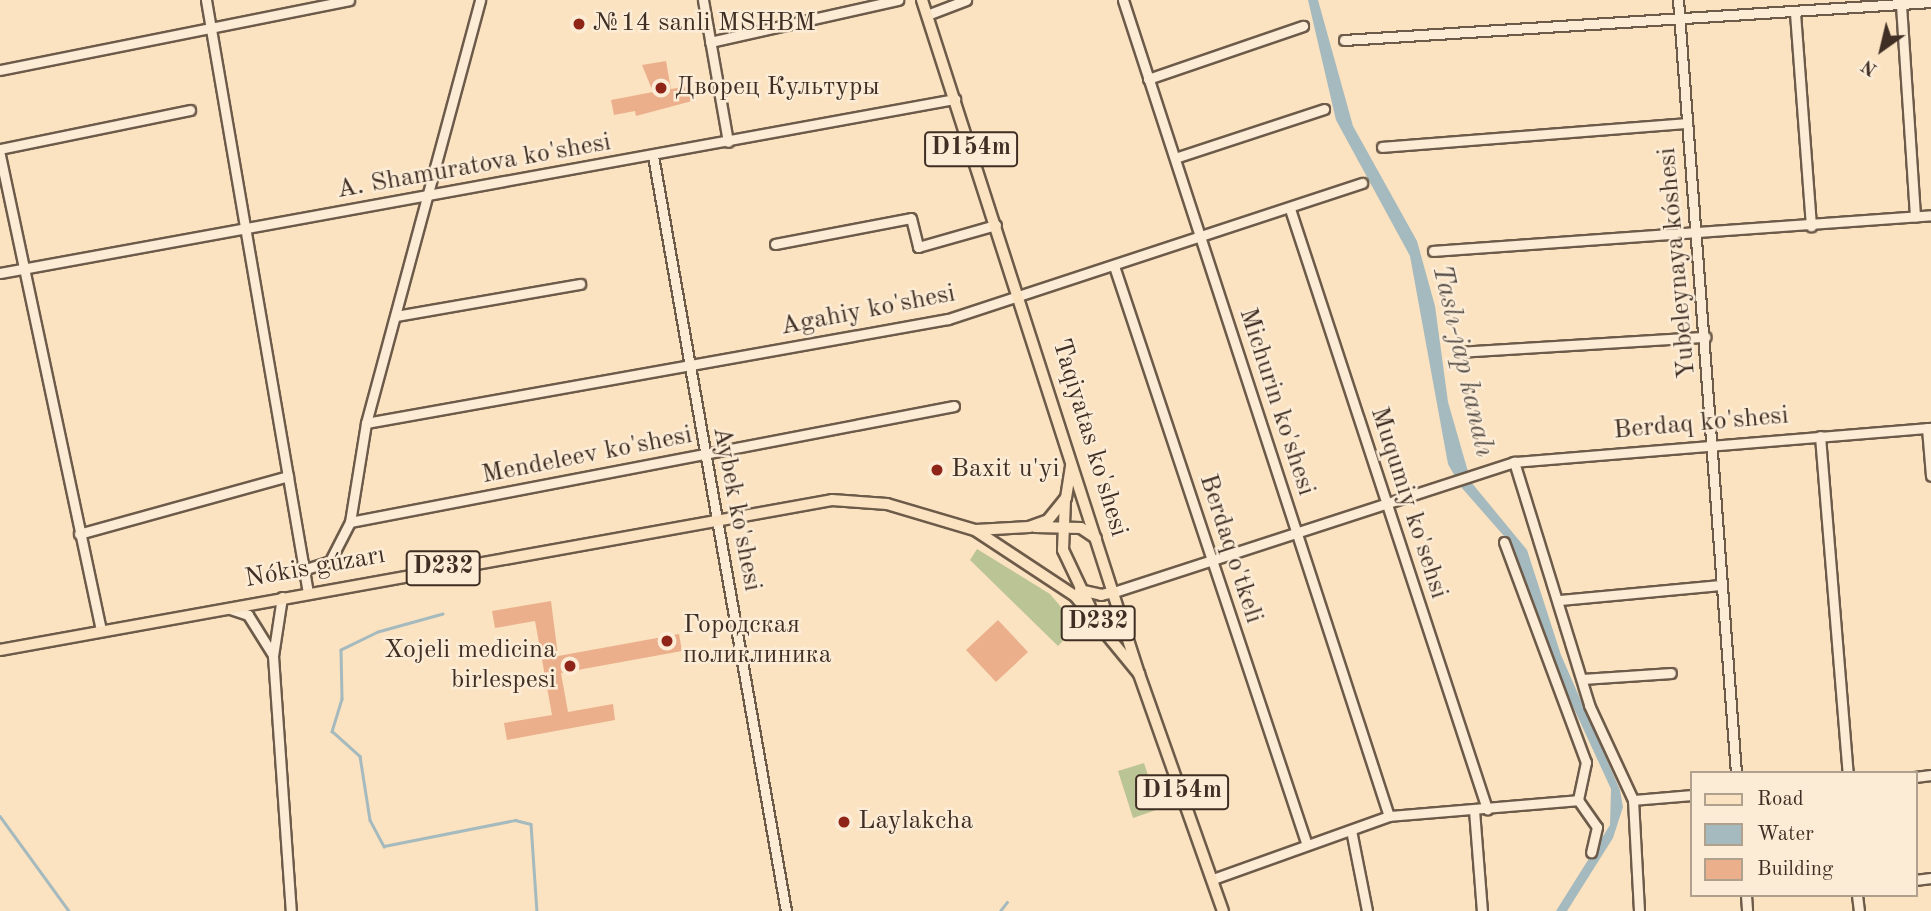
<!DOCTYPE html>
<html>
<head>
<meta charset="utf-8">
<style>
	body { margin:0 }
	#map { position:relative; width:1931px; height:911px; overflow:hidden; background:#fbe2c0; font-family:"Old Standard TT",serif }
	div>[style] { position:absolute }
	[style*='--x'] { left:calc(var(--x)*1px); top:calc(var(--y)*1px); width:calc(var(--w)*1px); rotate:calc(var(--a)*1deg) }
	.green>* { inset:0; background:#bbc495 }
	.water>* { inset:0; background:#a5babe }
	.stream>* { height:2.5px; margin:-1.25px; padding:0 1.25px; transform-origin:1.25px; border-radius:1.25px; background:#a5babe }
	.building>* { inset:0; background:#ebb08b }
	.roads { filter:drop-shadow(2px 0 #6d5b4a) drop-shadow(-2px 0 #6d5b4a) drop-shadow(0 2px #6d5b4a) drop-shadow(0 -2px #6d5b4a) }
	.minor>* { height:9px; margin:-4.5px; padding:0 4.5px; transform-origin:4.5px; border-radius:4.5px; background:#fcecd6 }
	.major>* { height:10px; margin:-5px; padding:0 5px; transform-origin:5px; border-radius:5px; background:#fbe2c0 }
	.dots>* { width:19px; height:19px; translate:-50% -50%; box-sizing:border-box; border:4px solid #fcecd6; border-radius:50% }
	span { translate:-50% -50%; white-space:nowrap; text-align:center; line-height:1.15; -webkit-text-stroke:5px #fcecd6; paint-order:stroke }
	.shield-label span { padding:2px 5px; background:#fcecd6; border:2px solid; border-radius:5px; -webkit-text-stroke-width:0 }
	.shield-label { font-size:24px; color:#3e2e23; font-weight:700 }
	.poi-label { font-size:26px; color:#3e2e23 }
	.left { translate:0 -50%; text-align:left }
	.right { translate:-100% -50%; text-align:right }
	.street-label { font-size:26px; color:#3e2e23 }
	.water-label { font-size:28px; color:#58514a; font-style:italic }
	.legend { position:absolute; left:1690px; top:771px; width:228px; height:126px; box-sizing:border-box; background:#fcecd6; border:2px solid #b0a08e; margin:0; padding:9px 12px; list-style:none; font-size:21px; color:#3e2e23 }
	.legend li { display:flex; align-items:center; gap:14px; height:35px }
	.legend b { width:35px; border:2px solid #b0a08e }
	.north { position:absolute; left:1847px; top:14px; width:70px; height:70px; -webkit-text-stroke:5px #fcecd6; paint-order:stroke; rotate:214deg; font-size:19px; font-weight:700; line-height:28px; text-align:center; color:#3e2e23 }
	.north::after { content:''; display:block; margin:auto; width:24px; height:32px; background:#3e2e23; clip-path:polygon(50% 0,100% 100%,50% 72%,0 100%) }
</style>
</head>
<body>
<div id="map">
	<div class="green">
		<i style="clip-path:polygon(977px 549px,1050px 594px,1077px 626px,1058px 646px,970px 560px)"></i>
		<i style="clip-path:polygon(1144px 763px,1159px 809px,1133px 818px,1118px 771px)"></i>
	</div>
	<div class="water">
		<i style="clip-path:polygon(1308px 0,1318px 0,1353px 126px,1417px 241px,1435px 306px,1448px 402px,1471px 482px,1527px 550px,1561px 655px,1620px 790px,1623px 807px,1613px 838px,1567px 911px,1556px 911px,1610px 825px,1611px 789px,1564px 687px,1511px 544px,1461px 487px,1448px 464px,1410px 256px,1336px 120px)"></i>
	</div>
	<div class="stream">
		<i style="--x:443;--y:614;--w:67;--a:164.5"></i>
		<i style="--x:378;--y:632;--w:41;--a:154.1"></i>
		<i style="--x:341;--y:650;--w:49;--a:88.8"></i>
		<i style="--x:342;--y:699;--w:34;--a:107"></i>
		<i style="--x:332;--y:731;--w:38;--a:42"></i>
		<i style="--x:360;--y:756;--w:65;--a:81.1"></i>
		<i style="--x:370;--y:820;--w:30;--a:62"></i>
		<i style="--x:384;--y:846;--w:134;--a:-11.2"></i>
		<i style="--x:515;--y:820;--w:16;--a:14"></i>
		<i style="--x:531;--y:824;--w:87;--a:86.1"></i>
		<i style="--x:0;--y:816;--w:117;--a:54"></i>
		<i style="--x:1000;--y:911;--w:11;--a:-52"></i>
	</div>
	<div class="building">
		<i style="clip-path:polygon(666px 61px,671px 89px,689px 86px,692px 101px,636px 116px,635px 111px,614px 115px,611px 100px,653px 92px,642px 65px)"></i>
		<i style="clip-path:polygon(551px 601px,558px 656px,679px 634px,682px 651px,561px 673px,568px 712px,613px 704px,615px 720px,507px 740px,504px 723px,552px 715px,535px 621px,495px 628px,492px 611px)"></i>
		<i style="clip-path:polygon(998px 620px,1028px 652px,996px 682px,966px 650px)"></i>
	</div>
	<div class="roads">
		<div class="minor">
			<i style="--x:206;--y:0;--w:602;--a:80.24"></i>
			<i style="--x:703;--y:0;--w:144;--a:80"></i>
			<i style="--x:1123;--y:0;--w:858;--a:71.95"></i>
			<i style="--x:1678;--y:0;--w:775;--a:85.71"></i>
			<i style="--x:1901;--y:5;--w:212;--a:86.2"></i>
			<i style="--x:1795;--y:13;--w:214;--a:85.7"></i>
			<i style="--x:927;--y:15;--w:42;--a:-21"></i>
			<i style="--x:1344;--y:40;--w:588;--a:-3.7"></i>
			<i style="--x:710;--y:42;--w:193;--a:-12.6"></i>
			<i style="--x:0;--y:70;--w:356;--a:-11.3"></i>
			<i style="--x:1148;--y:79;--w:164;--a:-18.9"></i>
			<i style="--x:1382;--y:147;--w:306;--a:-4.5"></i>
			<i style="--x:0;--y:149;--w:194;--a:-11.6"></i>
			<i style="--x:0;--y:155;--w:486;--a:78"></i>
			<i style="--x:653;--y:156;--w:767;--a:80.01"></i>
			<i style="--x:1175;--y:158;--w:157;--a:-18.2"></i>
			<i style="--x:1290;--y:209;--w:632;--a:71.82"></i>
			<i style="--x:775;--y:244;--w:138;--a:-10.8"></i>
			<i style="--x:911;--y:218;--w:30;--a:76"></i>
			<i style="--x:918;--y:247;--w:81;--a:-15.8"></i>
			<i style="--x:1433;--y:251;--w:499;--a:-4.1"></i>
			<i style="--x:1114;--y:266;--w:610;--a:71.57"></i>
			<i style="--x:0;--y:273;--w:971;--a:-10.33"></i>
			<i style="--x:396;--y:316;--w:187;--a:-9.9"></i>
			<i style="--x:1458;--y:352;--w:248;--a:-3.5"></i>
			<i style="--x:366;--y:423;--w:591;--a:-10.13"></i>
			<i style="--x:948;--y:319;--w:436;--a:-18.2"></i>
			<i style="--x:1927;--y:428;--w:48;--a:85.2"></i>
			<i style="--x:1820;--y:436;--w:338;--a:85.3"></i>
			<i style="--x:1514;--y:462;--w:254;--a:72.8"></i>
			<i style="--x:1589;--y:705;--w:105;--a:65.1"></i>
			<i style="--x:1633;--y:800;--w:111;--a:86.9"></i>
			<i style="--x:350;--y:522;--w:615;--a:-10.87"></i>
			<i style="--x:79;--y:534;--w:217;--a:-15.5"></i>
			<i style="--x:1504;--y:542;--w:235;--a:69.6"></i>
			<i style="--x:1586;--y:762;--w:39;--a:102"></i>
			<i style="--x:303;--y:570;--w:28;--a:-18"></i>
			<i style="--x:330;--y:561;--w:44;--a:-62.9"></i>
			<i style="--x:350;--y:522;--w:100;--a:-80.8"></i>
			<i style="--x:366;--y:423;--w:438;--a:-74.9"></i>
			<i style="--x:1114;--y:592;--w:421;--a:-18"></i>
			<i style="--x:1514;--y:462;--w:418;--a:-4.7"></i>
			<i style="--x:282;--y:597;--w:60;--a:98.7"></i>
			<i style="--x:273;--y:656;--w:256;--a:86"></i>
			<i style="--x:1559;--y:600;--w:163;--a:-5.3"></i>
			<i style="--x:230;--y:609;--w:19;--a:18"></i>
			<i style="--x:248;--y:615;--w:47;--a:58"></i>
			<i style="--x:1583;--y:679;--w:88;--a:-3.9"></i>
			<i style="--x:1915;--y:777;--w:16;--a:-7"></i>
			<i style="--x:1578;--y:800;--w:33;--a:55"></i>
			<i style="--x:1597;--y:827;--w:26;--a:103"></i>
			<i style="--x:1633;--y:800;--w:58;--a:-4.9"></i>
			<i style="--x:1474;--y:810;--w:101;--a:85.5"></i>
			<i style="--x:1351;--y:830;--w:83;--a:78.8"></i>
			<i style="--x:1213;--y:879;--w:187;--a:-19.7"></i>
			<i style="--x:1389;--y:816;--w:190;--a:-4.8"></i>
			<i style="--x:1915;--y:880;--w:16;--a:-7"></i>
			<i style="--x:1746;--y:895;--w:16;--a:86"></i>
			<i style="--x:1857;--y:895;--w:16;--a:83"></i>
		</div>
		<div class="major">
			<i style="--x:922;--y:0;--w:708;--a:72.15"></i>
			<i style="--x:1139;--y:674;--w:251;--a:70.5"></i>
			<i style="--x:1065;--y:500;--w:50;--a:92.3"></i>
			<i style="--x:1063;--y:550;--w:63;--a:64.7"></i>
			<i style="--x:1035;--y:527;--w:46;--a:1.2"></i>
			<i style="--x:1081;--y:528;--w:18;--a:34"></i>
			<i style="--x:976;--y:530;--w:53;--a:-3.2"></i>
			<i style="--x:1029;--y:527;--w:20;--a:-20"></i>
			<i style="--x:1048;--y:520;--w:28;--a:-51"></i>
			<i style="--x:1066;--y:498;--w:33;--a:-81"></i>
			<i style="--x:1080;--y:590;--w:22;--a:13"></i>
			<i style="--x:1101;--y:595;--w:13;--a:-13"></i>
			<i style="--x:0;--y:650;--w:845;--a:-10.22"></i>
			<i style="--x:832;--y:500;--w:55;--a:4.2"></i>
			<i style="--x:887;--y:504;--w:92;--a:16.5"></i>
			<i style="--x:975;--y:530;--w:120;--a:33.4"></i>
			<i style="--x:1075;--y:596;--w:101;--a:50.6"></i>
		</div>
	</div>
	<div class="dots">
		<i style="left:579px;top:24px;background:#8f2418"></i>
		<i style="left:661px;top:88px;background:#8f2418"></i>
		<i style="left:937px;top:470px;background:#8f2418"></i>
		<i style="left:667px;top:641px;background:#8f2418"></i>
		<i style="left:570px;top:666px;background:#8f2418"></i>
		<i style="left:844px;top:822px;background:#8f2418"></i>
	</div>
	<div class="shield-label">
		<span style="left:971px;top:149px">D154m</span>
		<span style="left:443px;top:568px">D232</span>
		<span style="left:1098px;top:623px">D232</span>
		<span style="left:1182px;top:792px">D154m</span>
	</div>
	<div class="poi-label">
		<span class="left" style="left:593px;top:24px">№14 sanli MSHBM</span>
		<span class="left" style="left:675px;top:88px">Дворец Культуры</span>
		<span class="left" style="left:951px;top:470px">Baxit u'yi</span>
		<span class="left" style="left:683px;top:641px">Городская<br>поликлиника</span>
		<span class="right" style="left:556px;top:666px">Xojeli medicina<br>birlespesi</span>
		<span class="left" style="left:858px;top:822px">Laylakcha</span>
	</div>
	<div class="street-label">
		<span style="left:474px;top:167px;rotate:-10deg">A. Shamuratova ko'shesi</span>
		<span style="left:1678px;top:263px;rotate:-95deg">Yubeleynaya kóshesi</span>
		<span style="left:868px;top:311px;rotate:-11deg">Agahiy ko'shesi</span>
		<span style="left:1276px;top:402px;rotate:72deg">Michurin ko'shesi</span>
		<span style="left:1701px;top:424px;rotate:-5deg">Berdaq ko'shesi</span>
		<span style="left:1089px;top:438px;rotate:73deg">Taqiyatas ko'shesi</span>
		<span style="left:587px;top:456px;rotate:-11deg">Mendeleev ko'shesi</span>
		<span style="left:1408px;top:503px;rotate:72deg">Muqumiy ko'sehsi</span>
		<span style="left:736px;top:509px;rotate:79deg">Aybek ko'shesi</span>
		<span style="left:1230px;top:549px;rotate:72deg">Berdaq o'tkeli</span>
		<span style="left:315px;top:568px;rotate:-10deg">Nókis gúzarı</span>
	</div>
	<div class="water-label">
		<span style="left:1462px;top:361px;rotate:77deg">Taslı-jap kanalı</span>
	</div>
	<ul class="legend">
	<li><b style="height:9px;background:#fbe2c0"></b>Road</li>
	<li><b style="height:19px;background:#a5babe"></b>Water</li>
	<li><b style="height:19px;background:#ebb08b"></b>Building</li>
	</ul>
	<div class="north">N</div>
</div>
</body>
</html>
